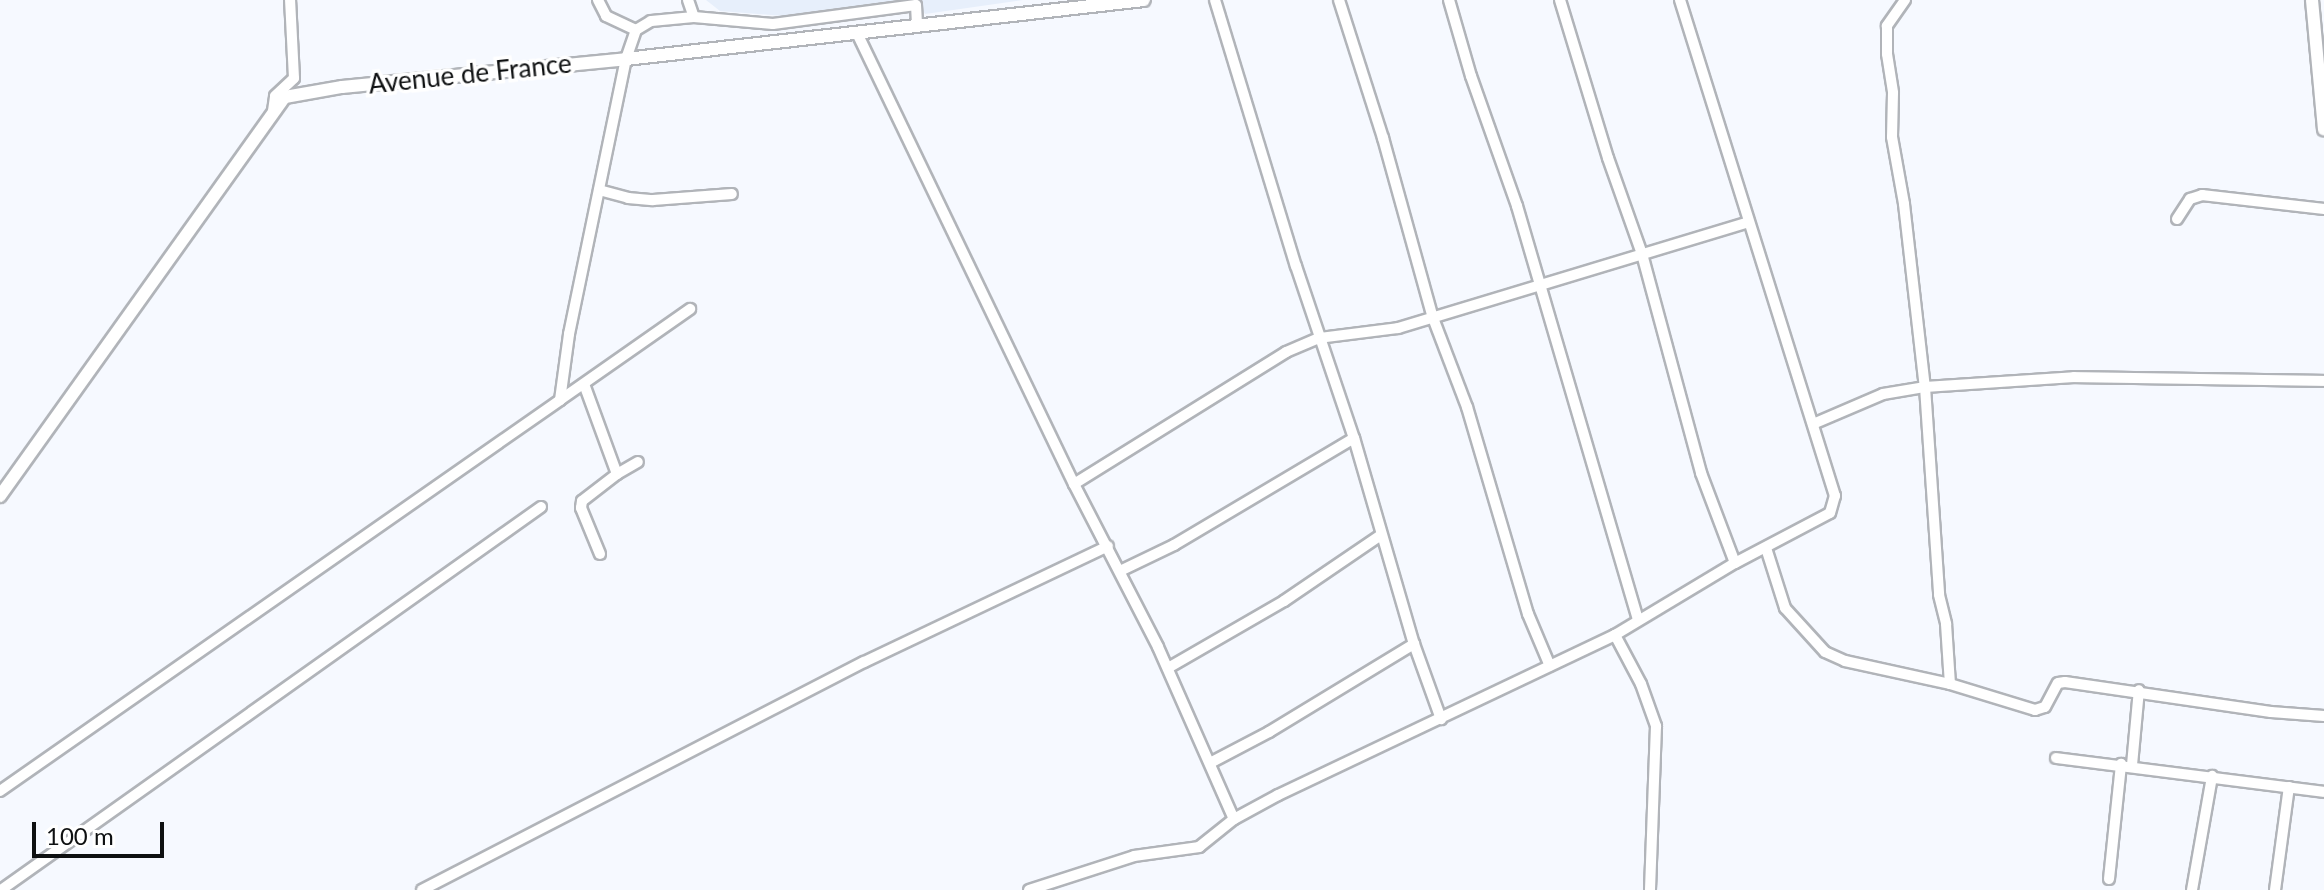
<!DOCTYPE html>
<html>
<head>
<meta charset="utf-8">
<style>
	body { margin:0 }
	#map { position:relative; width:2324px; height:890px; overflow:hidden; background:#f6f9ff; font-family:Lato,sans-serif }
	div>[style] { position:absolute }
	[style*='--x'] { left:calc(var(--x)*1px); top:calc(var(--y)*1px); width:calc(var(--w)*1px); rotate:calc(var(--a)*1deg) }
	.built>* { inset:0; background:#e7effb }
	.roads { filter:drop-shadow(2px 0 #b1b4b9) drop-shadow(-2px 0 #b1b4b9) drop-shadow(0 2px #b1b4b9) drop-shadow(0 -2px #b1b4b9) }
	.minor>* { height:10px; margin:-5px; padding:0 5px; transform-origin:5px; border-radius:5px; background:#fff }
	.major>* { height:12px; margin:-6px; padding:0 6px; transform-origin:6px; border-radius:6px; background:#fff }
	span { translate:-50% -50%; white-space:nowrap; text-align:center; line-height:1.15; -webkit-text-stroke:7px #fff; paint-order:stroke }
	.street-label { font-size:26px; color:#0e1011 }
	.scale { position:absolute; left:32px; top:822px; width:132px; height:36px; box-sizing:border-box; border:4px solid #0e1011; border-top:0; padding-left:10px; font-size:24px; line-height:28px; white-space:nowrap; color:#0e1011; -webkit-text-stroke:6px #fff; paint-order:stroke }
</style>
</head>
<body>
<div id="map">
	<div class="built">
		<i style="clip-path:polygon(706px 0,1023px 0,925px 14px,918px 1px,796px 17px,720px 11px)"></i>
	</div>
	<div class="roads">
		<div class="minor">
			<i style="--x:598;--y:0;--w:18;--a:63"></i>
			<i style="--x:606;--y:16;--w:33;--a:25"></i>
			<i style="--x:688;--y:0;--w:18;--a:71"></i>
			<i style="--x:694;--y:17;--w:79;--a:5.1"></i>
			<i style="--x:773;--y:24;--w:144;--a:-7.6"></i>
			<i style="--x:916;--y:5;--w:21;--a:87"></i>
			<i style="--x:1215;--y:0;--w:278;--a:73.1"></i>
			<i style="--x:1296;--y:266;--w:182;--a:71.4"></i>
			<i style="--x:1354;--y:438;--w:215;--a:73.8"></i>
			<i style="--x:1414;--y:644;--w:80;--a:70.2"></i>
			<i style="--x:1339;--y:0;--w:145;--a:72.3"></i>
			<i style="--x:1383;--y:138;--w:187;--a:74.5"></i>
			<i style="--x:1433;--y:318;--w:95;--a:69.1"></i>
			<i style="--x:1467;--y:407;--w:216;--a:73.6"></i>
			<i style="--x:1528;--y:614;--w:56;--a:67.1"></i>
			<i style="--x:1449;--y:0;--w:79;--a:73.9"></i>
			<i style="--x:1471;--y:76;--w:138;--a:70.5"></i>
			<i style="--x:1517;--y:206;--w:430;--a:73.7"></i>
			<i style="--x:1560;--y:0;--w:165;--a:73.1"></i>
			<i style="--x:1608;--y:158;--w:102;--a:70.5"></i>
			<i style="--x:1642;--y:254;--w:227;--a:74.9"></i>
			<i style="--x:1701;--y:473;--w:96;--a:69.3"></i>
			<i style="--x:1905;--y:0;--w:32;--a:125"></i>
			<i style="--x:1887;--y:26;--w:28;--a:90"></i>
			<i style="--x:1887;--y:54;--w:39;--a:81"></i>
			<i style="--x:1893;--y:93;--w:44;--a:91.3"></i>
			<i style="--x:1892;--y:137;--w:68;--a:79.8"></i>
			<i style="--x:1904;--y:204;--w:184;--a:83.5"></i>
			<i style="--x:1925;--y:387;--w:208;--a:86.1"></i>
			<i style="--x:1939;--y:595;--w:30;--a:76"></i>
			<i style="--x:1946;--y:624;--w:60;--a:86.2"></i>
			<i style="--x:857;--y:33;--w:500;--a:64.31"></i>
			<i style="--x:1074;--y:484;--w:183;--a:62.7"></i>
			<i style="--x:1158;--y:647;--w:188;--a:66.2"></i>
			<i style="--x:273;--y:111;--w:15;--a:-82"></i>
			<i style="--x:275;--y:96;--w:26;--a:-43"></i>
			<i style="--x:294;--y:78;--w:78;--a:-92.9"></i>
			<i style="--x:599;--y:190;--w:30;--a:15"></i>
			<i style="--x:628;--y:198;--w:25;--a:5"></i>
			<i style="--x:653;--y:200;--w:79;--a:-4.3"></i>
			<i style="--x:2177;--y:219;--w:24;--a:-57"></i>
			<i style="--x:2190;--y:199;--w:13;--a:-18"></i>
			<i style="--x:2202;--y:195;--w:123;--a:6.5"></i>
			<i style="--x:584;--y:384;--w:96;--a:69.9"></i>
			<i style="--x:560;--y:400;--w:159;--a:-35"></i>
			<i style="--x:1813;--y:424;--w:76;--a:-23.2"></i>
			<i style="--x:1883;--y:394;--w:43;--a:-9.5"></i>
			<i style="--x:1925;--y:387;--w:149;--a:-3.8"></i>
			<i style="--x:2074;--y:377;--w:250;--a:0.9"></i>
			<i style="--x:1074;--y:484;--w:250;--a:-31.9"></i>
			<i style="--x:1286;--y:352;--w:36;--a:-23"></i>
			<i style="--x:1319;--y:338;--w:80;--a:-7.2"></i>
			<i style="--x:1398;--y:328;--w:366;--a:-16.8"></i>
			<i style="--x:1766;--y:548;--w:63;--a:72.4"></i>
			<i style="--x:1785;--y:608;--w:59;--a:47.7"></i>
			<i style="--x:1825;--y:652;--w:22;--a:24"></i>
			<i style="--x:1845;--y:661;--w:107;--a:12.4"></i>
			<i style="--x:1950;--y:684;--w:89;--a:17"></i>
			<i style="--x:2035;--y:710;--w:10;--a:-17"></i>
			<i style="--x:2045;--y:707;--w:27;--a:-62"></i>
			<i style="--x:2058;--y:683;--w:7;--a:-8"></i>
			<i style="--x:2065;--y:682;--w:208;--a:8.3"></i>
			<i style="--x:2271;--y:712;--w:53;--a:4.3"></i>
			<i style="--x:600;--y:554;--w:50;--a:-112.4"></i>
			<i style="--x:581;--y:508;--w:7;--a:-82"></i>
			<i style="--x:582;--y:501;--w:44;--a:-37.6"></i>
			<i style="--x:617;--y:474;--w:24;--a:-30"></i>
			<i style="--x:1120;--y:571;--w:60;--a:-25.7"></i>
			<i style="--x:1174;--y:545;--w:209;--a:-30.7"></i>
			<i style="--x:1615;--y:635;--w:55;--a:62"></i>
			<i style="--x:1641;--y:684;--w:45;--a:70.3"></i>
			<i style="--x:1656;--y:726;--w:164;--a:92.1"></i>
			<i style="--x:1168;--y:668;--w:134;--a:-30"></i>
			<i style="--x:1284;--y:601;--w:117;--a:-34.2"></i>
			<i style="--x:2056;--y:758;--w:270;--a:7.2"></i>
			<i style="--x:1210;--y:763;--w:67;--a:-27.7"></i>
			<i style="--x:1269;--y:732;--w:170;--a:-31.3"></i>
			<i style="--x:2132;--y:765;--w:75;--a:-84.7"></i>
			<i style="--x:0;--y:791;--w:683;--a:-34.92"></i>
			<i style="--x:560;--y:400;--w:67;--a:-82.2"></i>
			<i style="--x:569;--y:334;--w:281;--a:-78.3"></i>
			<i style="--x:626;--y:59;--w:31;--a:-71"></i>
			<i style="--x:636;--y:30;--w:17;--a:-31"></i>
			<i style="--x:651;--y:21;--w:43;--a:-5.3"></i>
			<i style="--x:2109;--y:879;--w:116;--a:-84"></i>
			<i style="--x:1;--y:890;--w:662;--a:-35.35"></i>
			<i style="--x:422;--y:890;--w:497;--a:-27.3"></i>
			<i style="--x:864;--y:662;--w:270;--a:-25.4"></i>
			<i style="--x:1029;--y:890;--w:110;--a:-17.9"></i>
			<i style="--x:1134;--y:856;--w:66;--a:-7.9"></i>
			<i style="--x:1199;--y:847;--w:45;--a:-38.7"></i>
			<i style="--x:1234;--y:819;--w:50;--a:-28.6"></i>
			<i style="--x:1278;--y:795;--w:373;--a:-25.4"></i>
			<i style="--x:1615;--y:635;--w:140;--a:-31"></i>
			<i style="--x:1735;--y:563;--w:107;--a:-27.8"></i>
			<i style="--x:1830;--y:513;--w:18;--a:-74"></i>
			<i style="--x:1835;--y:496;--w:520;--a:-107.35"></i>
			<i style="--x:2192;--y:890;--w:116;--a:-80"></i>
			<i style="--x:2275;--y:890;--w:104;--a:-82.3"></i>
		</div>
		<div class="major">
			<i style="--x:2312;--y:0;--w:130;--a:84.7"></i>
			<i style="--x:0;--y:496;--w:490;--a:-54.5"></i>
			<i style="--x:285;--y:97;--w:58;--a:-10"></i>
			<i style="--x:342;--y:87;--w:285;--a:-5.6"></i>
			<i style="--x:626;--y:59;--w:521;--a:-6.5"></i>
		</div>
	</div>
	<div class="street-label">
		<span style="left:470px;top:74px;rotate:-6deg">Avenue de France</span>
	</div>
	<div class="scale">100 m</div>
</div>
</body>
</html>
